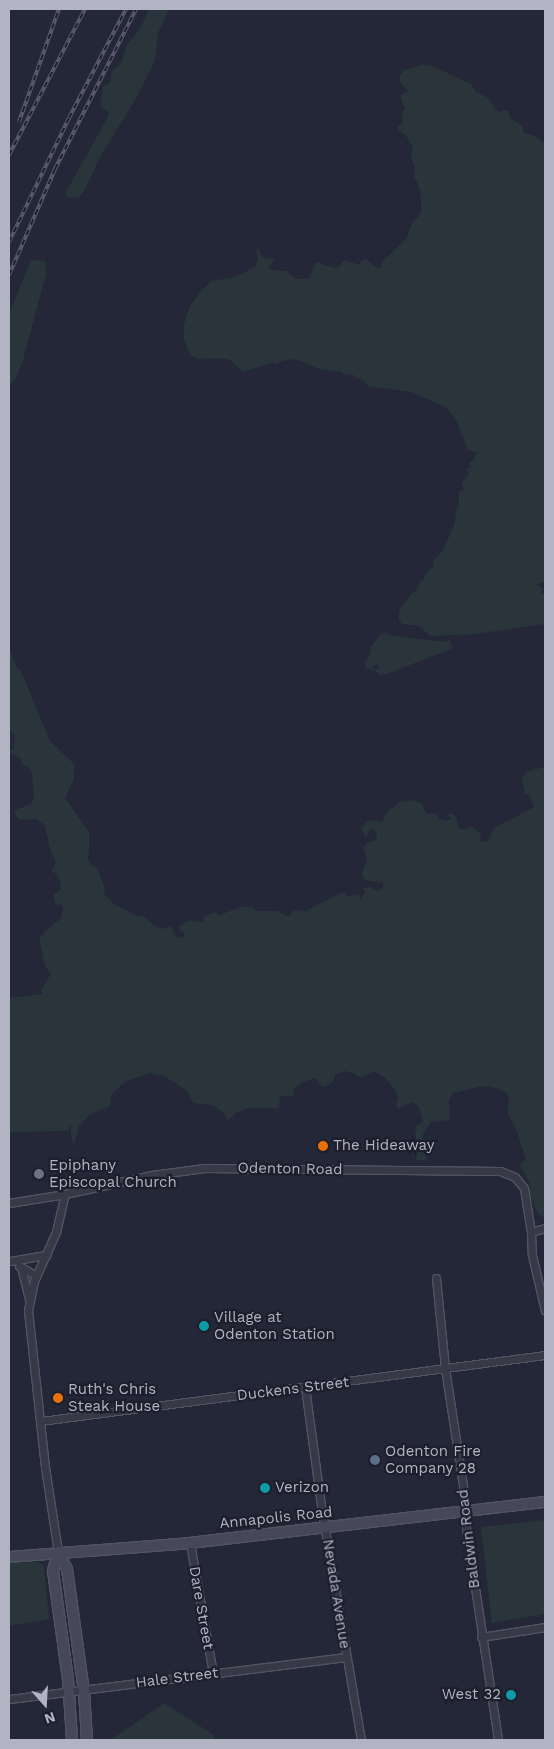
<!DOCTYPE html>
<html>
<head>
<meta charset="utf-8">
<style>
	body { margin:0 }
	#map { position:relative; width:554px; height:1749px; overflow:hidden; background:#242737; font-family:"Work Sans",sans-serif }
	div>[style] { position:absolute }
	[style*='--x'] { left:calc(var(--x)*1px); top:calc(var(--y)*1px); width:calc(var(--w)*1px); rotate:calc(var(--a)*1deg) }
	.green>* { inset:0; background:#29353b }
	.roads { filter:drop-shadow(1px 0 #525462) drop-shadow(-1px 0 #525462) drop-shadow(0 1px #525462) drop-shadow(0 -1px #525462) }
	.street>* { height:7px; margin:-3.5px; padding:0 3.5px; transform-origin:3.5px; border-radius:3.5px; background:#373947 }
	.secondary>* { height:10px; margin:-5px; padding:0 5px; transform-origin:5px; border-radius:5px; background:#46485a }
	.rail>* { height:4px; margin-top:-2px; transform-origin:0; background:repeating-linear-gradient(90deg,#1d1f2c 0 5.5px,#5a5c6e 0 11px); box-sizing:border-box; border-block:1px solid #5a5c6e }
	.dots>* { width:14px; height:14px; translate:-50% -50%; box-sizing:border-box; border:2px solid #1d1f2c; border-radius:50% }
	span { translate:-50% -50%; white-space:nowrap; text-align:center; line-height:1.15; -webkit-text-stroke:4.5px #1d1f2c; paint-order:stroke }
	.poi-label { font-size:15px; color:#b2b4c3 }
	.left { translate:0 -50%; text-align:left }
	.right { translate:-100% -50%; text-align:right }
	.street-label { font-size:15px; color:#b2b4c3 }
	.frame { position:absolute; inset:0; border:10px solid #b2b4c3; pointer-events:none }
	.north { position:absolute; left:20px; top:1679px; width:50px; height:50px; -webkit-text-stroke:4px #1d1f2c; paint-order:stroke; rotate:161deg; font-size:14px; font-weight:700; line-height:20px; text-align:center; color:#b2b4c3 }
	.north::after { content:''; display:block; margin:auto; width:18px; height:22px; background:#b2b4c3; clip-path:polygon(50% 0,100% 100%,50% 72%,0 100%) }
</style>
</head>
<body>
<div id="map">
	<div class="green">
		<i style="clip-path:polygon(149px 9px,169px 9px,158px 33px,155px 61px,137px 97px,100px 157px,84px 191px,78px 198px,67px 197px,66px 192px,107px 119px,109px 113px,100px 105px,103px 86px,110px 83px,112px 71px,121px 63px,127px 45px,140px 29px)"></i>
		<i style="clip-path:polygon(423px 65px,433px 66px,472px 85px,476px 92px,487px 97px,499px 113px,503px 110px,508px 111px,511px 119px,523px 126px,523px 132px,534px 136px,545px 143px,545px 582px,536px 584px,543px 589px,541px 593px,545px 594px,545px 624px,476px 634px,431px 636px,419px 626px,402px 624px,399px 620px,399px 611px,411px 594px,417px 590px,421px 580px,425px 579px,424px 576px,433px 567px,433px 561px,443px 551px,454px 525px,457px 507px,459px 505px,459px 491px,464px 491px,462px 483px,469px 474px,466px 468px,471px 468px,469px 463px,474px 459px,477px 452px,468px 450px,456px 419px,446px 407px,411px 392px,368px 386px,364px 380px,361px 382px,361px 378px,358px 379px,352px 374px,344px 375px,342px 372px,319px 369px,295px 359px,281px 361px,277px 364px,271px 363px,243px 372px,230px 360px,220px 358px,198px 359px,190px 355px,184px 339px,184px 324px,190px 306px,202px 290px,212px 281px,235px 277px,255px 267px,258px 260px,256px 249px,258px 249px,263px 258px,275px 260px,269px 267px,272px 270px,287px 271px,291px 276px,298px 279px,309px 278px,316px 262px,334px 268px,338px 267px,345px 260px,359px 265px,362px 260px,366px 259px,376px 268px,381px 268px,382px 262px,407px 238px,412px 223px,421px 213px,421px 196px,417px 181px,414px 177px,415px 168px,411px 157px,413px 147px,405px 134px,399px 131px,397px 126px,403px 124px,402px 113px,405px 108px,401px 99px,402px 94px,408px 91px,401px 83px,399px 76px,406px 69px)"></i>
		<i style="clip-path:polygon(31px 260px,45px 261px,46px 274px,23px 360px,16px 378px,9px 386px,9px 314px)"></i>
		<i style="clip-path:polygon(386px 633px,393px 636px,445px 642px,450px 640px,453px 648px,387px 674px,379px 675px,374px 669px,380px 669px,377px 664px,372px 667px,373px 670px,371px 671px,370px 667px,366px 670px,365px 662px,370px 654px,371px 647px,381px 634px)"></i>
		<i style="clip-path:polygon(9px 647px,16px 666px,21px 671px,50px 741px,74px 764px,74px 779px,65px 798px,89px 832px,89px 854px,87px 855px,90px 865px,97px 868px,99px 873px,105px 889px,104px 894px,114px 904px,135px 915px,144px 916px,153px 925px,163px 929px,171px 926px,177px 938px,184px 937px,185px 933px,180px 931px,179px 927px,188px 921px,203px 922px,204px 916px,217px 912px,217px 915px,220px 915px,240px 907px,253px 907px,256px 911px,278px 911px,285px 916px,290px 916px,293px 910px,306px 911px,341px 893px,345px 893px,346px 897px,359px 894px,360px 900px,365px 892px,363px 888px,371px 887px,377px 891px,383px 889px,383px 883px,365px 880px,362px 875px,367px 858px,363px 848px,367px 843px,376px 840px,377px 834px,374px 829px,370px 829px,366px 838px,361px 829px,367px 822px,373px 820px,382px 823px,386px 813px,400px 802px,413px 800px,422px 804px,427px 814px,436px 813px,439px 819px,446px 821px,451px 819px,448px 816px,450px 813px,456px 816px,459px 829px,466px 829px,470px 825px,481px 834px,480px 842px,487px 842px,494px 828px,534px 807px,530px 795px,525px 794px,522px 778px,528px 771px,545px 767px,545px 1219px,537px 1212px,528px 1191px,530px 1188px,529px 1182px,520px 1165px,526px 1159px,515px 1126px,507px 1113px,509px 1099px,507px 1093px,493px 1087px,482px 1086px,453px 1093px,449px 1101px,450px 1120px,431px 1122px,423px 1134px,422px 1150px,428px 1161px,416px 1160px,417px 1152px,415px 1127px,423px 1122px,419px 1106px,412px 1102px,398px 1109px,396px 1105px,398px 1097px,396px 1091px,385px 1078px,374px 1071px,361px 1078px,353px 1073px,345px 1071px,335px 1075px,334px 1080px,329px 1085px,322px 1087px,315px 1078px,301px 1083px,294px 1089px,293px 1096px,280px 1096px,279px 1108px,249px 1108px,237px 1112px,228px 1120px,223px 1113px,213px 1105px,193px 1103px,189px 1093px,177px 1084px,164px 1076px,150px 1073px,125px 1082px,112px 1094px,110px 1106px,90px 1114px,79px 1126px,73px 1148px,70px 1122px,69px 1131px,9px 1132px,9px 998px,43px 994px,41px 990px,51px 974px,45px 966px,39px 936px,44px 935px,44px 932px,61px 918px,63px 906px,55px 903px,54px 895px,60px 890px,61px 885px,58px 875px,51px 871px,56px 862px,50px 849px,45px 826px,37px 819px,20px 820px,14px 813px,17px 809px,29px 805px,34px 799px,32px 773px,28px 767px,22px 764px,21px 759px,9px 752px,14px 748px,15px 735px,9px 730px)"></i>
		<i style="clip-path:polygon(545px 1520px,545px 1614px,492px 1623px,481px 1527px)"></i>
		<i style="clip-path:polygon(37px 1561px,44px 1566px,49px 1619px,9px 1626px,9px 1564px)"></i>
		<i style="clip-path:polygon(164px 1703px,214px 1735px,215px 1740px,111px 1740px)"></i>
	</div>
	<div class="roads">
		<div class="street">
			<i style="--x:9;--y:1203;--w:57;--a:-9.1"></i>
			<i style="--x:65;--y:1194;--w:89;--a:-12.3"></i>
			<i style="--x:152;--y:1175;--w:53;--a:-7.5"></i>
			<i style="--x:205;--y:1168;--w:295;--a:0.6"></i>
			<i style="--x:500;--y:1171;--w:16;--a:22"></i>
			<i style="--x:515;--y:1177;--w:14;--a:51"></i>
			<i style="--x:524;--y:1188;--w:45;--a:81"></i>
			<i style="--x:531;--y:1232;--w:23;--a:88"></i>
			<i style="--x:532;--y:1255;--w:57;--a:76.9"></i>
			<i style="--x:531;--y:1232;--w:15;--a:-16"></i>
			<i style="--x:11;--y:1261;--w:36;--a:-10"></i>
			<i style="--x:19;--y:1266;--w:20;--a:30"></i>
			<i style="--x:21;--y:1267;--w:34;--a:76"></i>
			<i style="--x:436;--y:1278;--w:90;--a:84.3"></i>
			<i style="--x:445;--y:1368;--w:132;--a:81.3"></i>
			<i style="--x:465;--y:1498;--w:30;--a:88"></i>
			<i style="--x:466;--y:1528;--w:214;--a:81.4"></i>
			<i style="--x:305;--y:1387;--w:120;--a:82.3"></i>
			<i style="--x:321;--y:1506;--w:237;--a:80.3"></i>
			<i style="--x:41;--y:1421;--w:508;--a:-7.46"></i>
			<i style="--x:190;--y:1543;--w:133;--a:80"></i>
			<i style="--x:58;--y:1552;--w:86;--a:-98.7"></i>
			<i style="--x:45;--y:1467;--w:158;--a:-96.2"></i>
			<i style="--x:28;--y:1310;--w:30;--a:-78"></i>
			<i style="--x:34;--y:1281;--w:54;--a:-65.8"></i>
			<i style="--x:56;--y:1232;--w:39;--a:-77"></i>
			<i style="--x:481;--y:1637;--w:65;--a:-8.9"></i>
			<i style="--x:9;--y:1699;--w:340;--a:-7.1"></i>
		</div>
		<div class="secondary">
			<i style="--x:58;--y:1552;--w:19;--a:62"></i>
			<i style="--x:67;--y:1569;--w:123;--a:82.1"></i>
			<i style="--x:84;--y:1691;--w:49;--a:86.5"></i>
			<i style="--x:58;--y:1552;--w:20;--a:105"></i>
			<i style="--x:53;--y:1571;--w:109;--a:82.1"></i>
			<i style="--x:68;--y:1679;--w:61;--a:86.2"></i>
			<i style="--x:9;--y:1557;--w:182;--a:-4.4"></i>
			<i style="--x:190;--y:1543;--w:357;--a:-6.6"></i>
		</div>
	</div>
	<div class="rail">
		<i style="--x:19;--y:122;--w:120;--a:-70.5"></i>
		<i style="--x:9;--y:155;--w:165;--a:-62.5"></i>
		<i style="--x:9;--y:242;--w:138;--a:-64.2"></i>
		<i style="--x:69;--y:118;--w:123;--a:-62.4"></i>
		<i style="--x:9;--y:275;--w:116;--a:-66.5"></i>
		<i style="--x:55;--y:169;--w:179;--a:-63.1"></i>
	</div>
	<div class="dots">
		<i style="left:323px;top:1146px;background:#e8710a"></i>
		<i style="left:39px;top:1174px;background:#6b7280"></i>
		<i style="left:204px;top:1326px;background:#0f9aa8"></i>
		<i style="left:58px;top:1398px;background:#e8710a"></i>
		<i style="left:375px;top:1460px;background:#5c6f8a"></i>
		<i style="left:265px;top:1488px;background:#0f9aa8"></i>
		<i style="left:511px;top:1695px;background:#0f9aa8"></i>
	</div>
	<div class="poi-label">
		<span class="left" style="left:333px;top:1146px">The Hideaway</span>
		<span class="left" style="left:49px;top:1174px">Epiphany<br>Episcopal Church</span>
		<span class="left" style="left:214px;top:1326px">Village at<br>Odenton Station</span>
		<span class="left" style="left:68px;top:1398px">Ruth's Chris<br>Steak House</span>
		<span class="left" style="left:385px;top:1460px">Odenton Fire<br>Company 28</span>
		<span class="left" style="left:275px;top:1488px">Verizon</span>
		<span class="right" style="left:501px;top:1695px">West 32</span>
	</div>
	<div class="street-label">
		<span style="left:290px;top:1169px;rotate:1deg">Odenton Road</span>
		<span style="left:293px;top:1389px;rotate:-7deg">Duckens Street</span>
		<span style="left:276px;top:1518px;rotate:-6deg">Annapolis Road</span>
		<span style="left:469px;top:1539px;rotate:-97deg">Baldwin Road</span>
		<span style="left:336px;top:1594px;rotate:81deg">Nevada Avenue</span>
		<span style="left:201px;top:1608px;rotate:80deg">Dare Street</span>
		<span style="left:177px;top:1678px;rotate:-7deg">Hale Street</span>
	</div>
	<div class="frame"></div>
	<div class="north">N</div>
</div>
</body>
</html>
